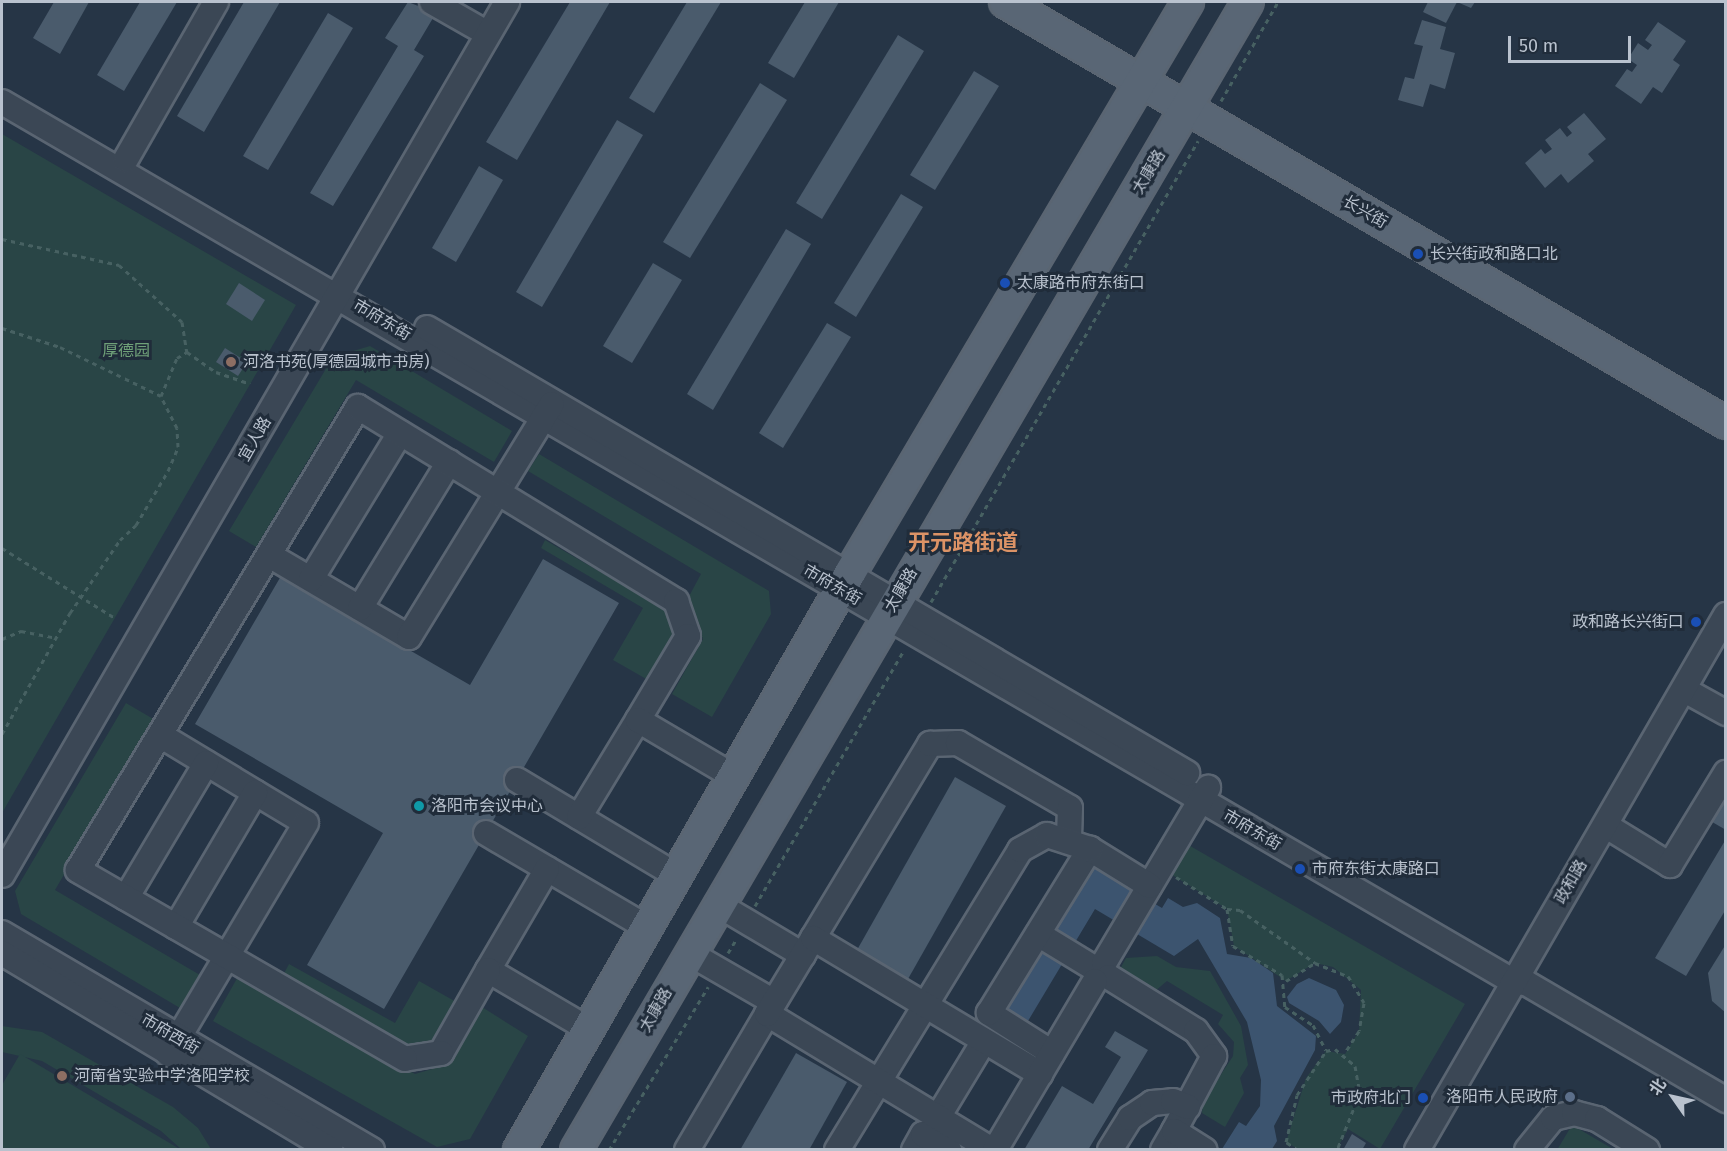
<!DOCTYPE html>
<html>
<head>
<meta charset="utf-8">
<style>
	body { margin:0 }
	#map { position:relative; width:1727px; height:1151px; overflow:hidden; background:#263546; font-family:"Fira Sans","Noto Sans SC",sans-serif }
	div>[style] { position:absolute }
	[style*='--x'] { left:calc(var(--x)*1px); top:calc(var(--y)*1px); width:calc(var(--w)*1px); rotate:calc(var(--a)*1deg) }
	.green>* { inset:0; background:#294546 }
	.water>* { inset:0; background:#3c546f }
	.building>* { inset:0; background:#4a5b6c }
	.path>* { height:3px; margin-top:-1.5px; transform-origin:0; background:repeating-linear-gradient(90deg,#476162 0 4.5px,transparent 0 9px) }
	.roads { filter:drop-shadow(2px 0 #5a6572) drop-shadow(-2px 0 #5a6572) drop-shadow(0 2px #5a6572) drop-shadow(0 -2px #5a6572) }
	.minor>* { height:24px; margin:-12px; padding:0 12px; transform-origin:12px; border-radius:12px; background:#3b4755 }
	.major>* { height:30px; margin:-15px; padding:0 15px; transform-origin:15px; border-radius:15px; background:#596675 }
	.dots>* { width:16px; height:16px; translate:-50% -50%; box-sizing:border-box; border:3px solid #202c3a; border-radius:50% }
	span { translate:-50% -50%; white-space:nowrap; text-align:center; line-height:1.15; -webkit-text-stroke:6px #202c3a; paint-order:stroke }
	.street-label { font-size:16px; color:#b9c2ce }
	.poi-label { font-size:16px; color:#b9c2ce }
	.left { translate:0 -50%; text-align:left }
	.right { translate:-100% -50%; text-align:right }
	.park-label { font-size:16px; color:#6fa078 }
	.district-label { font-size:22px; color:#dc9366; font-weight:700 }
	.frame { position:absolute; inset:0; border:3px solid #b9c2ce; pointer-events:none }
	.north { position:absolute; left:1643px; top:1067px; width:60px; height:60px; -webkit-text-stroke:4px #202c3a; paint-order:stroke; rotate:304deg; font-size:16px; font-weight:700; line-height:24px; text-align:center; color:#b9c2ce }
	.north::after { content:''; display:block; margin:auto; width:21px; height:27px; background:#b9c2ce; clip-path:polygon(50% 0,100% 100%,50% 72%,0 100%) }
	.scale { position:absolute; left:1508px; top:36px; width:123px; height:27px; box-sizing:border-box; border:3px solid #b9c2ce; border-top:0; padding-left:8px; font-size:18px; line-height:21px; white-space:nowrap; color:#b9c2ce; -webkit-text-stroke:4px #202c3a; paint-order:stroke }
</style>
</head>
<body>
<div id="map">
	<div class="green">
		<i style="clip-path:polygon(2px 134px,296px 305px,2px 813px)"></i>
		<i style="clip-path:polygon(370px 346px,512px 431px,494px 462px,356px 380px,256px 547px,229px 531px,333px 357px)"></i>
		<i style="clip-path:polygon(539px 454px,769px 591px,771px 614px,712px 717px,672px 694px,703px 639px,687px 600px,701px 574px,528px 471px)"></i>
		<i style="clip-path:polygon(545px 540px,668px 611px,677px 630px,648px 680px,613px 660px,643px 608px,541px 548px)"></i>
		<i style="clip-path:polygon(126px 703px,155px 720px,55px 890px,200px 975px,180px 1008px,21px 914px,15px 891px)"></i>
		<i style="clip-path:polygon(1178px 839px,1465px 1004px,1380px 1149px,1348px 1129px,1337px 1149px,1298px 1149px,1286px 1142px,1306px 1078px,1326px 1051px,1345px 1054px,1359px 1031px,1361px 990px,1333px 967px,1315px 963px,1286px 981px,1234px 946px,1227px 909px,1161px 868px)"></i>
		<i style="clip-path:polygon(1157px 956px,1176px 967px,1210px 971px,1241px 1026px,1248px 1065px,1240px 1078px,1244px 1093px,1225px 1127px,1202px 1113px,1203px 1102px,1233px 1056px,1234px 1042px,1218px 1024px,1223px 1015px,1167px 981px,1154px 992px,1120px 969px,1126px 958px)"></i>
		<i style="clip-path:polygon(289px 964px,395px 1023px,419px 981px,458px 1003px,434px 1047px,403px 1049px,280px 981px)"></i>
		<i style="clip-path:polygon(240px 973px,415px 1074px,449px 1064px,482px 1007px,528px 1036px,470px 1139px,437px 1147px,213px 1021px)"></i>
		<i style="clip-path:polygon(2px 1026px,42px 1032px,173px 1107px,198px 1128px,211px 1149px,181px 1149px,161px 1131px,42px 1061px,2px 1052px)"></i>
		<i style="clip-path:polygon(20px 1054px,178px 1148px,177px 1149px,2px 1149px,2px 1085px)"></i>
		<i style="clip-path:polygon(1572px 1125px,1613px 1149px,1557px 1150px)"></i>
	</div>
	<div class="water">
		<i style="clip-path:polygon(1090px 866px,1162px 908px,1168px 898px,1183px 907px,1197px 903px,1220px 918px,1227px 954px,1251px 958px,1273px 973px,1277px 1006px,1316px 1036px,1315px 1050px,1274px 1126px,1277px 1141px,1272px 1149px,1222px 1149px,1239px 1122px,1246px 1126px,1260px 1106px,1261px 1080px,1247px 1022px,1198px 939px,1174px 956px,1095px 909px,1025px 1026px,1002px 1012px)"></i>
		<i style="clip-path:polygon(1309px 978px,1336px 990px,1344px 1005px,1341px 1022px,1330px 1034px,1319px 1021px,1289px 1003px,1287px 997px,1297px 984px)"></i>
	</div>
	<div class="building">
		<i style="clip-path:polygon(54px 2px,89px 2px,60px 54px,33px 38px)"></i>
		<i style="clip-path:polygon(140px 2px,177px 2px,124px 91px,97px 75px)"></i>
		<i style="clip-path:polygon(244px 2px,280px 2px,204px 132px,177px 116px)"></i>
		<i style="clip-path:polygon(408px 2px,436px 13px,414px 50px,424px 56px,333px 206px,310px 193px,398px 46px,385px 38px)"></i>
		<i style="clip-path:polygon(570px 2px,610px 2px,517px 160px,486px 142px)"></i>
		<i style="clip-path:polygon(687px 2px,721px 2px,654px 113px,629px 98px)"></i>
		<i style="clip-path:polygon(805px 2px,839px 2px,794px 78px,768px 63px)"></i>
		<i style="clip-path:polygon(1428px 2px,1457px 2px,1446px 23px,1423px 12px)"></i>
		<i style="clip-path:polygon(1457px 2px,1475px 2px,1471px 8px)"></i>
		<i style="clip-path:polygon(328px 13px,353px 28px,268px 170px,243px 156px)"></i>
		<i style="clip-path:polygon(1422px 20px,1446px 27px,1440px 49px,1455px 53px,1445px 89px,1430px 84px,1423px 107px,1398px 100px,1405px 77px,1414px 79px,1423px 46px,1414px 44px)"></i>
		<i style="clip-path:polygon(1658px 22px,1686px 41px,1673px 60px,1680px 65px,1662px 93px,1653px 87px,1641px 104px,1615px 86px,1627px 69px,1632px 72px,1637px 65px,1628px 59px,1638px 43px,1648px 50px,1652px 45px,1645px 40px)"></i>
		<i style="clip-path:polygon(898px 35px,924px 51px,822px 219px,796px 203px)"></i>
		<i style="clip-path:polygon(974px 71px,999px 86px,935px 190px,910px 175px)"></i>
		<i style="clip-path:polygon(760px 83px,787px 100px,690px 258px,663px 242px)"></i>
		<i style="clip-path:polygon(1584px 113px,1606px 139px,1588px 154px,1594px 161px,1568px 183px,1561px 174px,1545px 188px,1525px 163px,1541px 149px,1545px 154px,1552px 149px,1545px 140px,1560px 128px,1567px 137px,1572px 133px,1567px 127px)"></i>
		<i style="clip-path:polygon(617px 120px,643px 135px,542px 307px,516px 292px)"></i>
		<i style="clip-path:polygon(479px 166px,503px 180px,456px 262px,432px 248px)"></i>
		<i style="clip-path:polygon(901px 194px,923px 207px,856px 317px,834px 303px)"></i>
		<i style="clip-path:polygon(786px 229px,811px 244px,713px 410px,687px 394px)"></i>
		<i style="clip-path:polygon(653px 263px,682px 280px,632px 363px,603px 346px)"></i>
		<i style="clip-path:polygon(239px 283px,265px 300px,252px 321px,226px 304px)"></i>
		<i style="clip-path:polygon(827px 323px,851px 337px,783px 448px,759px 433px)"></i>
		<i style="clip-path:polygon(225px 348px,247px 362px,238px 376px,216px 362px)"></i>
		<i style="clip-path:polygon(543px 559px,619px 603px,384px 1009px,307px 965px,383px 833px,195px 724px,281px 576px,470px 685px)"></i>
		<i style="clip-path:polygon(955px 777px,1006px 806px,908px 979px,857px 950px)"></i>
		<i style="clip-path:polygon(1719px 799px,1726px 803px,1726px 830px,1707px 819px)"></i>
		<i style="clip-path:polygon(1726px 839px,1726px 909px,1686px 976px,1655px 958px)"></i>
		<i style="clip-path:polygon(1726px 944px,1726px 1013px,1712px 1001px,1708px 973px)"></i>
		<i style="clip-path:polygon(1115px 1031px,1148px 1050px,1088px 1150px,1024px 1150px,1062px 1086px,1093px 1104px,1121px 1057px,1105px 1047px)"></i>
		<i style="clip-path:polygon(796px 1053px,847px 1082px,809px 1150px,740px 1150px)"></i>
		<i style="clip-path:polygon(1352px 1134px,1366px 1143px,1362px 1150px,1343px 1150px)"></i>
	</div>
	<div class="path">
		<i style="--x:1221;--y:101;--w:114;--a:-60.1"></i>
		<i style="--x:2;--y:239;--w:120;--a:12.5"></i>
		<i style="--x:119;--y:265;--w:85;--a:42.1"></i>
		<i style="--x:182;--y:322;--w:30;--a:81"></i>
		<i style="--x:2;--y:328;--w:61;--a:18.1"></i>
		<i style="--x:60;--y:347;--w:112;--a:25.9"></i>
		<i style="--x:2;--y:548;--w:133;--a:31.8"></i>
		<i style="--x:931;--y:602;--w:533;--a:-59.92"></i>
		<i style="--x:2;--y:639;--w:21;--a:-23"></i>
		<i style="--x:21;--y:631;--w:36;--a:11"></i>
		<i style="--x:2;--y:734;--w:139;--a:-60.7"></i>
		<i style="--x:70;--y:613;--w:88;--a:-55.6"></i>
		<i style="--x:120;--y:540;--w:22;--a:-43"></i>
		<i style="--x:136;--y:525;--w:63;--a:-59.3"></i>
		<i style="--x:168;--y:471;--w:26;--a:-67"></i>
		<i style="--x:178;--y:447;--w:19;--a:-93"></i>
		<i style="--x:177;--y:428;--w:36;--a:-117"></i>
		<i style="--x:161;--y:396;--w:41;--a:-67.2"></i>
		<i style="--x:177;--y:358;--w:12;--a:-31"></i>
		<i style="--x:187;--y:352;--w:35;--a:35"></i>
		<i style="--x:216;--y:372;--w:36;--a:19"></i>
		<i style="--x:1176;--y:877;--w:60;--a:32.1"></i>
		<i style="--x:1227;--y:909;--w:13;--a:4"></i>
		<i style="--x:1240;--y:910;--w:92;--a:35.2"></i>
		<i style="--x:1315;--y:963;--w:35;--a:22"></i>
		<i style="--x:1348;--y:976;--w:31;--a:59"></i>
		<i style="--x:1364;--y:1003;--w:28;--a:100"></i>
		<i style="--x:1359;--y:1031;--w:27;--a:123"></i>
		<i style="--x:755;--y:906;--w:296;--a:-59.8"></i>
		<i style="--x:1227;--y:909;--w:37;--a:81"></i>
		<i style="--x:1233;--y:946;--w:57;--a:30.6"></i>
		<i style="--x:1282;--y:975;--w:32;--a:85"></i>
		<i style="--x:1285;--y:1007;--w:33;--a:33"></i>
		<i style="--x:1313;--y:1025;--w:28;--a:63"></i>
		<i style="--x:728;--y:953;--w:17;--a:-59"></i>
		<i style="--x:1286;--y:981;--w:34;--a:-32"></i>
		<i style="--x:609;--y:1150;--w:191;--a:-58.7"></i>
		<i style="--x:1298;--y:1150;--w:14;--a:-146"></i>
		<i style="--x:1286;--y:1142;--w:48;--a:-76.8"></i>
		<i style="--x:1297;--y:1095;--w:53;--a:-56.6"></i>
		<i style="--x:1326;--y:1051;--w:9;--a:-13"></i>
		<i style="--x:1335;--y:1049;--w:26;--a:40"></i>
		<i style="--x:1355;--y:1066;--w:27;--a:80"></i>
		<i style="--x:1360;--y:1093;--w:61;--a:112"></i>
	</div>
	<div class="roads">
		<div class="minor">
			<i style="--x:432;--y:2;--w:64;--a:29.7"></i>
			<i style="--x:2;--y:102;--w:1749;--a:30.2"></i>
			<i style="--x:1514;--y:982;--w:12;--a:5"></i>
			<i style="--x:1526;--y:983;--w:232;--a:30.3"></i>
			<i style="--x:126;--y:159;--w:181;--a:-60.2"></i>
			<i style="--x:427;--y:328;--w:881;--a:30.35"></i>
			<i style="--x:269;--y:555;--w:162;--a:30.4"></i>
			<i style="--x:409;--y:637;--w:273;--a:-58.5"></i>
			<i style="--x:311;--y:579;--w:171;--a:-58.6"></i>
			<i style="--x:360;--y:608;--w:171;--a:-58.6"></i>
			<i style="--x:1692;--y:694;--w:39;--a:29"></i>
			<i style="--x:160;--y:735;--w:170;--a:31.1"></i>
			<i style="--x:306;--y:823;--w:269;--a:120.7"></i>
			<i style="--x:517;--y:780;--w:185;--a:30.9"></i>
			<i style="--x:579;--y:817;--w:114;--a:-58.7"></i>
			<i style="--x:1613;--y:830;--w:67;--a:31.6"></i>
			<i style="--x:1670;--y:865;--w:108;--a:-58.7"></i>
			<i style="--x:486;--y:833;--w:186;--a:30.4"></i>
			<i style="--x:2;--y:875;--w:1009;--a:-59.95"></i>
			<i style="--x:126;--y:898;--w:157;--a:-59.3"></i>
			<i style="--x:717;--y:904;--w:100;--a:30.7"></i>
			<i style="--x:176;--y:927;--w:156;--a:-59.5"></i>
			<i style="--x:2;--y:933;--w:429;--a:30.4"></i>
			<i style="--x:1038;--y:934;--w:63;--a:31.4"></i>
			<i style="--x:813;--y:938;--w:227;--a:-58.9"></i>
			<i style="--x:930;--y:744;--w:28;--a:-2"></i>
			<i style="--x:958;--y:743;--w:129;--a:30.1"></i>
			<i style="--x:1070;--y:808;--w:30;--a:92"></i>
			<i style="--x:2;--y:953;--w:383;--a:30.9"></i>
			<i style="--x:689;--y:953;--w:98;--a:30"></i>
			<i style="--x:1104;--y:963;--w:204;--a:-59.3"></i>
			<i style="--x:488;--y:970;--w:117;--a:-59.7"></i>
			<i style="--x:1109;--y:977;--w:102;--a:31.8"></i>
			<i style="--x:1196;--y:1031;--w:31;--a:54"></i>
			<i style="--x:1214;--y:1056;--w:85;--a:118.1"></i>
			<i style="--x:588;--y:1029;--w:116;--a:-149.5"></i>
			<i style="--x:488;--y:970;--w:95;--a:119.5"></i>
			<i style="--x:441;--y:1053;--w:36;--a:171"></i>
			<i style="--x:405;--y:1059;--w:378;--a:-150"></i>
			<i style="--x:78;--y:870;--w:541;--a:-58.84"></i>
			<i style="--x:358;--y:407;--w:373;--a:31.4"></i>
			<i style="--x:676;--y:601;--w:37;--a:71"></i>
			<i style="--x:688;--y:636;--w:98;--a:120.8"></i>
			<i style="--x:638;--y:720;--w:110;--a:30.5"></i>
			<i style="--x:1052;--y:1053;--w:75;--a:-147.6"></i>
			<i style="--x:989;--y:1013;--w:193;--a:-58.4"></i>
			<i style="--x:1090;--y:849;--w:70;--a:31.7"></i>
			<i style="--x:938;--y:1117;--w:89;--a:-58.8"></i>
			<i style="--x:687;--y:1150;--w:158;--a:-59.5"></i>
			<i style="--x:837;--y:1150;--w:351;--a:-58.6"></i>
			<i style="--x:1020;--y:850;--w:31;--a:-29"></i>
			<i style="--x:1047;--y:835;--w:45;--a:18"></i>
			<i style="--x:914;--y:1150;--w:18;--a:-61"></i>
			<i style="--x:923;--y:1134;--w:31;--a:32"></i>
			<i style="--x:992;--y:1150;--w:263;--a:-148.8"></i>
			<i style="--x:767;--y:1014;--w:89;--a:-58.8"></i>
			<i style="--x:813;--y:938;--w:265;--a:30.9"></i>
			<i style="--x:995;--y:1150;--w:196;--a:-59.4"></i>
			<i style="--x:1110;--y:1150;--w:38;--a:-58"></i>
			<i style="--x:1130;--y:1118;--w:27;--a:-34"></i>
			<i style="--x:1152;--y:1103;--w:21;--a:-5"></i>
			<i style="--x:1173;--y:1101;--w:16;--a:22"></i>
			<i style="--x:1163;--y:1150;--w:22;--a:-60"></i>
			<i style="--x:1174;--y:1131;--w:36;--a:32"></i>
			<i style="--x:1417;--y:1150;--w:618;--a:-59.99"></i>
			<i style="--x:1527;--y:1150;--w:41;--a:-50.9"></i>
			<i style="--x:1553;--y:1118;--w:22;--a:-13"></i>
			<i style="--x:1574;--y:1113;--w:24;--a:15"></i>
			<i style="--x:1597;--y:1119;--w:59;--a:31.8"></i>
		</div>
		<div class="major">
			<i style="--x:1005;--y:2;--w:835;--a:30.28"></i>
			<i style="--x:519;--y:1150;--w:665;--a:-60.16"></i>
			<i style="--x:850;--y:573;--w:664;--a:-59.38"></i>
			<i style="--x:576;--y:1150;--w:1330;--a:-59.66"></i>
		</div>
	</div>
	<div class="dots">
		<i style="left:1418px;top:254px;background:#1a4fb4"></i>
		<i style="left:1005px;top:283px;background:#1a4fb4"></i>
		<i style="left:231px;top:362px;background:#8d6e63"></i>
		<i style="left:1696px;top:622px;background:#1a4fb4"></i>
		<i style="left:419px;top:806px;background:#0f9aa8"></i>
		<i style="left:1300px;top:869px;background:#1a4fb4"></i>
		<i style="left:62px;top:1076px;background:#8d6e63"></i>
		<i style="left:1570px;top:1097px;background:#5c6f8a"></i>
		<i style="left:1423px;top:1098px;background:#1a4fb4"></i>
	</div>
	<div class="street-label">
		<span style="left:1149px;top:172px;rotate:-59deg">太康路</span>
		<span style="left:1365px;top:212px;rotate:30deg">长兴街</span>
		<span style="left:382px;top:320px;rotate:31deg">市府东街</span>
		<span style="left:255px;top:439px;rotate:-60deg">宜人路</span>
		<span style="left:832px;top:585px;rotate:30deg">市府东街</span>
		<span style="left:901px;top:590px;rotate:-60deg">太康路</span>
		<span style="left:1252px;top:830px;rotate:30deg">市府东街</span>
		<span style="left:1571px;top:882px;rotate:-60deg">政和路</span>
		<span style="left:656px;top:1010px;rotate:-60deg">太康路</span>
		<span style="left:170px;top:1034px;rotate:30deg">市府西街</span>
	</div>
	<div class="poi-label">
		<span class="left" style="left:1430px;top:254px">长兴街政和路口北</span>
		<span class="left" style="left:1017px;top:283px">太康路市府东街口</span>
		<span class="left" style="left:243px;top:362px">河洛书苑(厚德园城市书房)</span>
		<span class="right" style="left:1684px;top:622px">政和路长兴街口</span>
		<span class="left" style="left:431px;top:806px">洛阳市会议中心</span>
		<span class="left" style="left:1312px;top:869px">市府东街太康路口</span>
		<span class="left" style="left:74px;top:1076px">河南省实验中学洛阳学校</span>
		<span class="right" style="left:1558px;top:1097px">洛阳市人民政府</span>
		<span class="right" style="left:1411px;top:1098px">市政府北门</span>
	</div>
	<div class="park-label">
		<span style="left:126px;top:351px">厚德园</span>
	</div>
	<div class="district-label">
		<span style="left:963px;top:543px">开元路街道</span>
	</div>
	<div class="frame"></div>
	<div class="north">北</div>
	<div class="scale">50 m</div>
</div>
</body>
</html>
